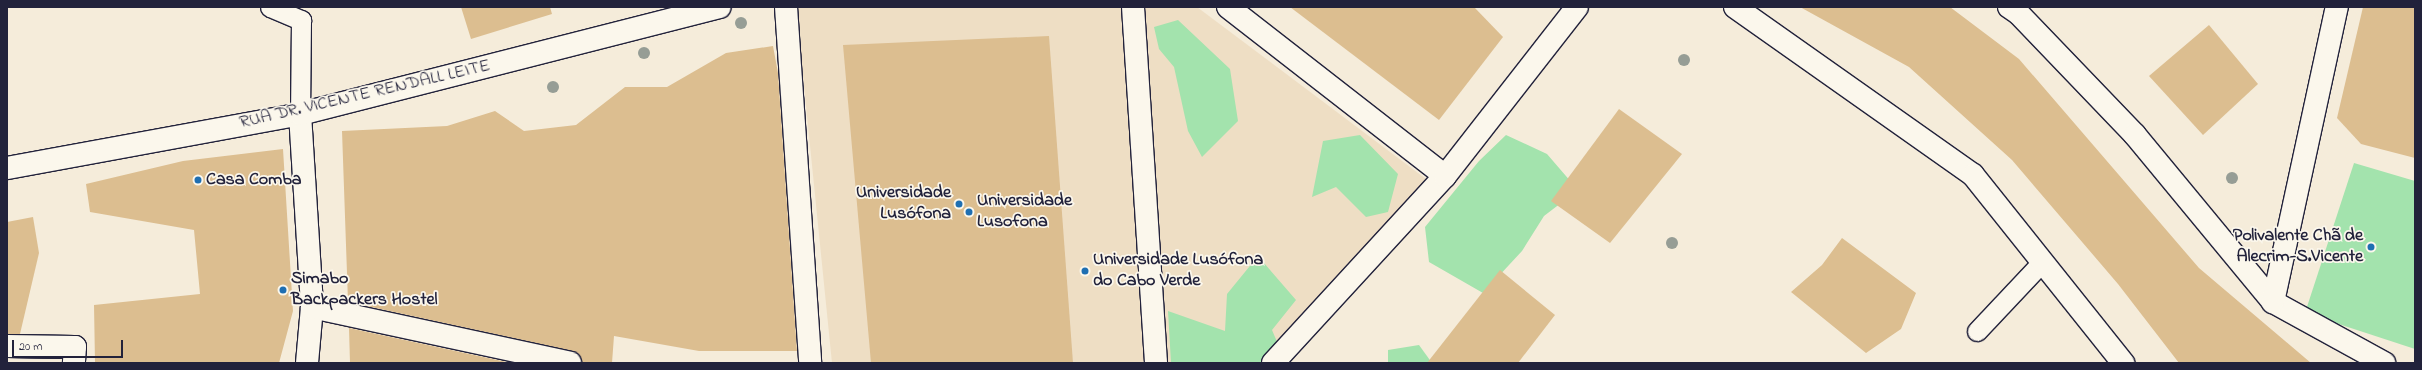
<!DOCTYPE html>
<html>
<head>
<meta charset="utf-8">
<style>
	body { margin:0 }
	#map { position:relative; width:2422px; height:370px; overflow:hidden; background:#f5ecda; font-family:"Indie Flower",sans-serif }
	div>[style] { position:absolute }
	[style*='--x'] { left:calc(var(--x)*1px); top:calc(var(--y)*1px); width:calc(var(--w)*1px); rotate:calc(var(--a)*1deg) }
	.built>* { inset:0; background:#eedec4 }
	.green>* { inset:0; background:#a3e3ad }
	.building>* { inset:0; background:#dcbe90 }
	.roads { filter:drop-shadow(1px 0 #22223b) drop-shadow(-1px 0 #22223b) drop-shadow(0 1px #22223b) drop-shadow(0 -1px #22223b) }
	.lane>* { height:19px; margin:-9.5px; padding:0 9.5px; transform-origin:9.5px; border-radius:9.5px; background:#fbf7ec }
	.street>* { height:22px; margin:-11px; padding:0 11px; transform-origin:11px; border-radius:11px; background:#fbf7ec }
	.trees>* { width:12px; height:12px; margin:-6px; border-radius:50%; background:#969d95 }
	.dots>* { width:11px; height:11px; translate:-50% -50%; box-sizing:border-box; border:2px solid #fbf7ec; border-radius:50% }
	span { translate:-50% -50%; white-space:nowrap; text-align:center; line-height:1.15; -webkit-text-stroke:3.5px #fbf7ec; paint-order:stroke }
	.street-label { font-size:18px; color:#22223b }
	.poi-label { font-size:18px; color:#22223b; font-weight:700 }
	.left { translate:0 -50%; text-align:left }
	.right { translate:-100% -50%; text-align:right }
	.frame { position:absolute; inset:0; border:8px solid #22223b; pointer-events:none }
	.scale { position:absolute; left:12px; top:340px; width:111px; height:18px; box-sizing:border-box; border:2px solid #22223b; border-top:0; padding-left:5px; font-size:12px; line-height:14px; white-space:nowrap; color:#22223b; -webkit-text-stroke:3px #fbf7ec; paint-order:stroke }
</style>
</head>
<body>
<div id="map">
	<div class="built">
		<i style="clip-path:polygon(796px 7px,1197px 7px,1426px 179px,1269px 363px,832px 363px)"></i>
	</div>
	<div class="green">
		<i style="clip-path:polygon(1178px 20px,1230px 69px,1238px 121px,1202px 157px,1188px 131px,1174px 67px,1159px 49px,1154px 27px)"></i>
		<i style="clip-path:polygon(1360px 135px,1398px 174px,1388px 212px,1366px 217px,1336px 187px,1312px 197px,1323px 141px)"></i>
		<i style="clip-path:polygon(1506px 135px,1547px 154px,1578px 190px,1544px 216px,1522px 251px,1483px 293px,1429px 262px,1425px 227px,1479px 161px)"></i>
		<i style="clip-path:polygon(2354px 163px,2415px 181px,2415px 349px,2305px 313px)"></i>
		<i style="clip-path:polygon(1258px 256px,1296px 300px,1272px 330px,1286px 363px,1171px 363px,1168px 311px,1225px 331px,1227px 294px)"></i>
		<i style="clip-path:polygon(1419px 345px,1432px 363px,1388px 363px,1388px 350px)"></i>
	</div>
	<div class="building">
		<i style="clip-path:polygon(461px 7px,550px 7px,552px 14px,471px 39px)"></i>
		<i style="clip-path:polygon(1290px 7px,1474px 7px,1503px 37px,1439px 120px)"></i>
		<i style="clip-path:polygon(1800px 7px,1950px 7px,2019px 59px,2199px 268px,2311px 363px,2179px 363px,2118px 284px,2012px 160px,1909px 67px)"></i>
		<i style="clip-path:polygon(2363px 7px,2415px 7px,2415px 158px,2361px 144px,2337px 118px)"></i>
		<i style="clip-path:polygon(2209px 25px,2258px 84px,2203px 135px,2149px 76px)"></i>
		<i style="clip-path:polygon(1049px 36px,1073px 363px,871px 363px,843px 45px)"></i>
		<i style="clip-path:polygon(773px 46px,778px 73px,797px 351px,699px 351px,614px 336px,612px 363px,582px 363px,579px 354px,573px 351px,348px 302px,342px 131px,447px 126px,495px 111px,524px 131px,576px 125px,625px 87px,667px 87px,726px 53px)"></i>
		<i style="clip-path:polygon(1619px 109px,1682px 154px,1610px 243px,1551px 201px)"></i>
		<i style="clip-path:polygon(283px 149px,293px 311px,279px 363px,95px 363px,94px 305px,200px 294px,194px 230px,90px 212px,86px 184px,183px 161px)"></i>
		<i style="clip-path:polygon(33px 217px,39px 253px,20px 334px,7px 334px,7px 222px)"></i>
		<i style="clip-path:polygon(1842px 238px,1916px 293px,1901px 329px,1866px 353px,1791px 292px,1822px 265px)"></i>
		<i style="clip-path:polygon(1500px 270px,1555px 315px,1518px 363px,1427px 363px)"></i>
		<i style="clip-path:polygon(349px 328px,511px 363px,350px 363px)"></i>
	</div>
	<div class="roads">
		<div class="lane">
			<i style="--x:270;--y:7;--w:34;--a:23"></i>
			<i style="--x:301;--y:20;--w:94;--a:90.6"></i>
			<i style="--x:1977;--y:331;--w:95;--a:-46.7"></i>
		</div>
		<div class="street">
			<i style="--x:786;--y:7;--w:357;--a:86.1"></i>
			<i style="--x:1133;--y:7;--w:357;--a:86.3"></i>
			<i style="--x:1228;--y:7;--w:275;--a:37.9"></i>
			<i style="--x:1735;--y:7;--w:291;--a:35.2"></i>
			<i style="--x:1973;--y:175;--w:241;--a:51.4"></i>
			<i style="--x:2009;--y:7;--w:11;--a:34"></i>
			<i style="--x:2018;--y:13;--w:169;--a:46.2"></i>
			<i style="--x:2135;--y:135;--w:217;--a:50.4"></i>
			<i style="--x:2273;--y:302;--w:127;--a:28.8"></i>
			<i style="--x:300;--y:114;--w:193;--a:86.4"></i>
			<i style="--x:312;--y:307;--w:56;--a:95.1"></i>
			<i style="--x:7;--y:168;--w:298;--a:-10.4"></i>
			<i style="--x:300;--y:114;--w:433;--a:-14.3"></i>
			<i style="--x:2273;--y:302;--w:302;--a:-77.8"></i>
			<i style="--x:312;--y:307;--w:264;--a:12.2"></i>
			<i style="--x:7;--y:346;--w:68;--a:0.8"></i>
			<i style="--x:75;--y:347;--w:16;--a:94"></i>
			<i style="--x:1273;--y:363;--w:254;--a:-47.4"></i>
			<i style="--x:1445;--y:176;--w:214;--a:-52"></i>
		</div>
	</div>
	<div class="trees">
		<i style="left:741px;top:23px"></i>
		<i style="left:644px;top:53px"></i>
		<i style="left:1684px;top:60px"></i>
		<i style="left:553px;top:87px"></i>
		<i style="left:2232px;top:178px"></i>
		<i style="left:1672px;top:243px"></i>
	</div>
	<div class="dots">
		<i style="left:198px;top:180px;background:#1f6fb2"></i>
		<i style="left:959px;top:204px;background:#1f6fb2"></i>
		<i style="left:969px;top:212px;background:#1f6fb2"></i>
		<i style="left:2371px;top:247px;background:#1f6fb2"></i>
		<i style="left:1085px;top:271px;background:#1f6fb2"></i>
		<i style="left:283px;top:290px;background:#1f6fb2"></i>
	</div>
	<div class="street-label">
		<span style="left:365px;top:95px;rotate:-13deg">RUA DR. VICENTE RENDALL LEITE</span>
	</div>
	<div class="poi-label">
		<span class="left" style="left:206px;top:180px">Casa Comba</span>
		<span class="right" style="left:951px;top:204px">Universidade<br>Lusófona</span>
		<span class="left" style="left:977px;top:212px">Universidade<br>Lusofona</span>
		<span class="right" style="left:2363px;top:247px">Polivalente Chã de<br>Alecrim-S.Vicente</span>
		<span class="left" style="left:1093px;top:271px">Universidade Lusófona<br>do Cabo Verde</span>
		<span class="left" style="left:291px;top:290px">Simabo<br>Backpackers Hostel</span>
	</div>
	<div class="frame"></div>
	<div class="scale">20 m</div>
</div>
</body>
</html>
